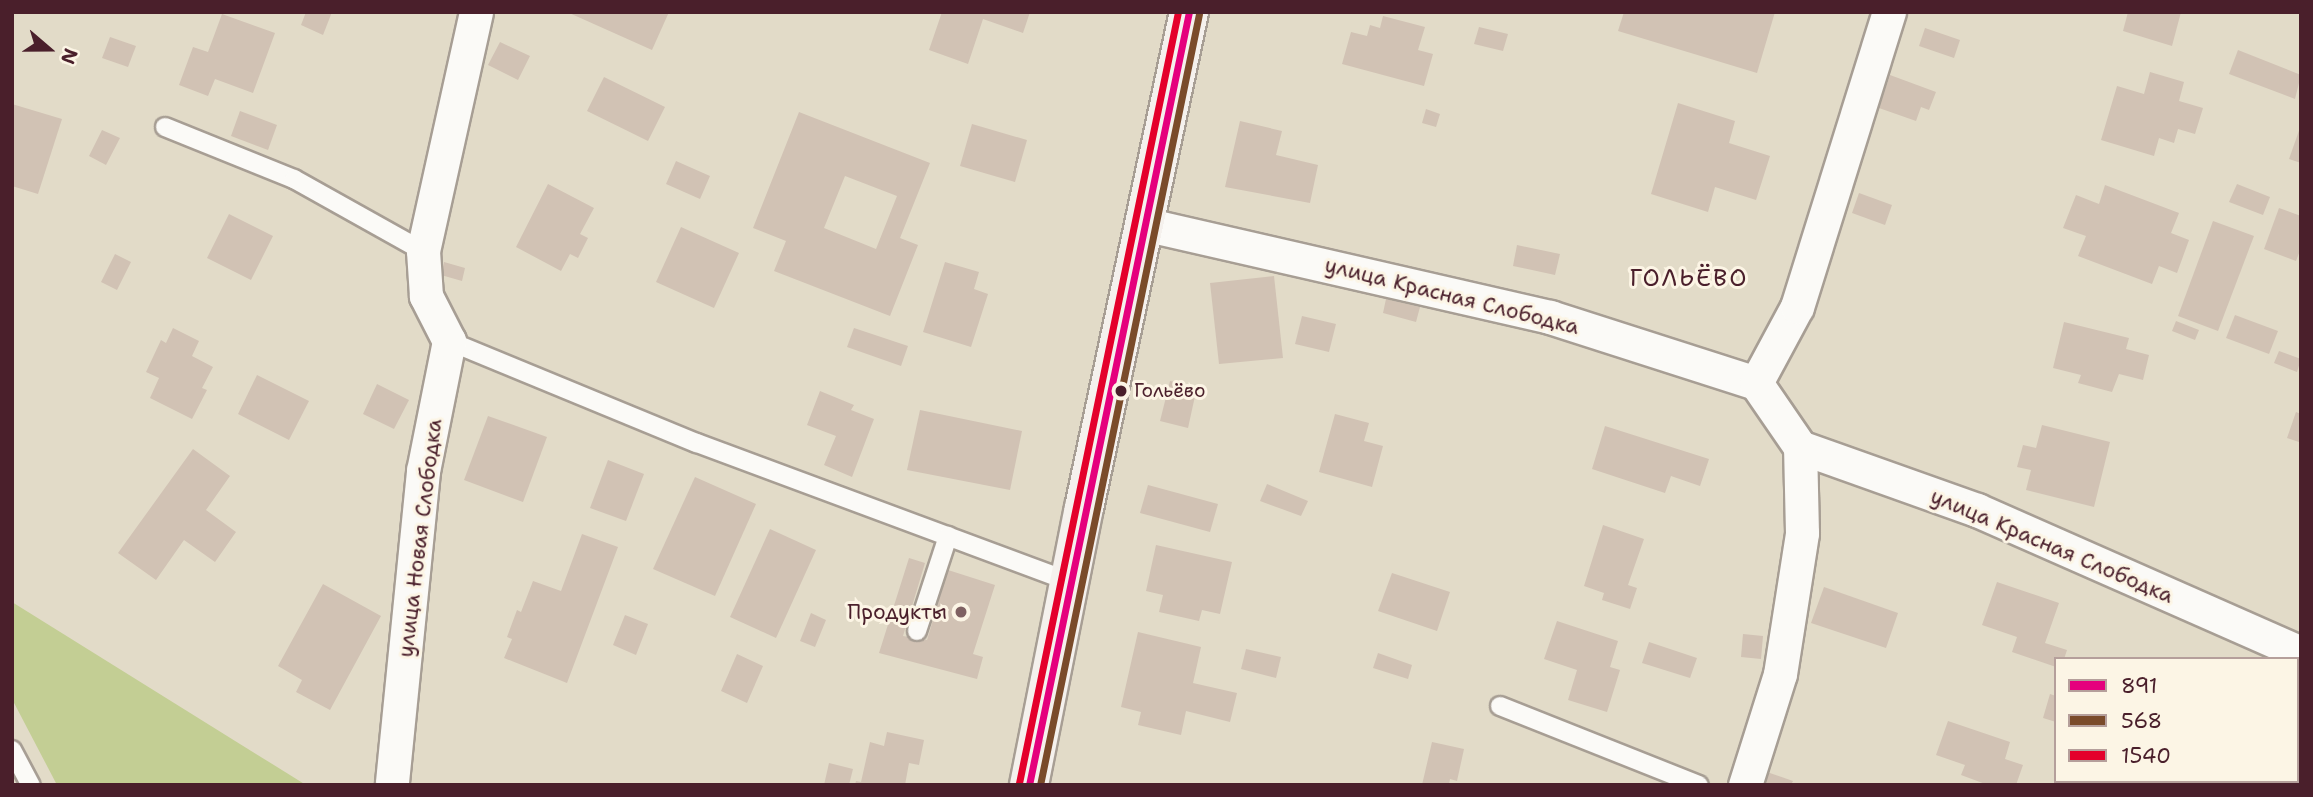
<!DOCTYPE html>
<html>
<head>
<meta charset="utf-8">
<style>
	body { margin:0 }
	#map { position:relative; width:2313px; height:797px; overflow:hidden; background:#e2dbc8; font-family:"Shantell Sans",sans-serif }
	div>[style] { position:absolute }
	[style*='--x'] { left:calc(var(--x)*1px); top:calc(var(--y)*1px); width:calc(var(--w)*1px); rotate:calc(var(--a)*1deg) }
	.green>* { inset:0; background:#c3ce94 }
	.building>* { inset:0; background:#d1c2b4 }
	.roads { filter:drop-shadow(2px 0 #a79e94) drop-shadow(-2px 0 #a79e94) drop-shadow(0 2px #a79e94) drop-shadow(0 -2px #a79e94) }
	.lane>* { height:18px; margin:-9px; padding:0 9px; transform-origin:9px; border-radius:9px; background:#fbfaf7 }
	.street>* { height:33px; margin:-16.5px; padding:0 16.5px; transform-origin:16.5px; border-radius:16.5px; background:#fbfaf7 }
	.secondary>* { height:38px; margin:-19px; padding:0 19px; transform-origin:19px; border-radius:19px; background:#f5f1ed }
	.bus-1>* { height:7px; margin:-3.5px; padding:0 3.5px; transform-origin:3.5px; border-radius:3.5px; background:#e5007d }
	.bus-2>* { height:7px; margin:-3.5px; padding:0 3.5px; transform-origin:3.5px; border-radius:3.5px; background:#7a4b2a }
	.bus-3>* { height:7px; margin:-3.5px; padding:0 3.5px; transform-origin:3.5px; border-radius:3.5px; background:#e4002b }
	.dots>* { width:19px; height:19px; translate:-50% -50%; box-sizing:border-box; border:4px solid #fcf5e5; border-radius:50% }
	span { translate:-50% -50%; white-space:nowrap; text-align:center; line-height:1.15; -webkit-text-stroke:6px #fcf5e5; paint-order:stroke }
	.bus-label { font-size:19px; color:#4a1f2b }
	.left { translate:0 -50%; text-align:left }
	.street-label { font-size:21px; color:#4a1f2b }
	.poi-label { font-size:21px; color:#4a1f2b }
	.right { translate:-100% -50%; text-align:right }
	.quarter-label { font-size:24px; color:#4a1f2b; letter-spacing:2px }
	.frame { position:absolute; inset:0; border:14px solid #4a1f2b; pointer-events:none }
	.legend { position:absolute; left:2054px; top:657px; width:245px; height:126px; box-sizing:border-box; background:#fcf5e5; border:2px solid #b59f9b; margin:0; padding:9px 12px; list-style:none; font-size:21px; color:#4a1f2b }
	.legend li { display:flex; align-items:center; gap:14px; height:35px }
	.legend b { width:35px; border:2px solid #b59f9b }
	.north { position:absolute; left:14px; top:14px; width:70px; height:70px; -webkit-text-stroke:5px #fcf5e5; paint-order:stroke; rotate:110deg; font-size:19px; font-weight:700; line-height:28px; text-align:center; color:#4a1f2b }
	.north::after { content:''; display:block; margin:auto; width:24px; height:32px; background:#4a1f2b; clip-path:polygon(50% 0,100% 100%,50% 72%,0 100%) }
</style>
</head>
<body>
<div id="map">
	<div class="green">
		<i style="clip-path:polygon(12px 602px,306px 785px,57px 785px,12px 699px)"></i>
	</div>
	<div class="building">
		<i style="clip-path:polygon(306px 12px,332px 12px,323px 35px,301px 25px)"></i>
		<i style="clip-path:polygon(567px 12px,669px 12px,652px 50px)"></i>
		<i style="clip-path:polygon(942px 12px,1030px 12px,1023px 33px,983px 19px,968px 64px,929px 50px)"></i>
		<i style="clip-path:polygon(1624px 12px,1775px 12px,1757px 73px,1618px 31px)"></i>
		<i style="clip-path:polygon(2128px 12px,2181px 12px,2172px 46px,2123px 31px)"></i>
		<i style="clip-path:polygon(222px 14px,275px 33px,253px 93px,215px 79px,208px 96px,179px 85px,193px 47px,208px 52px)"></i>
		<i style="clip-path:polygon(1383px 16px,1425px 27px,1418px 50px,1433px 54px,1424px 86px,1342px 64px,1351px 32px,1367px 36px,1370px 25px,1380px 28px)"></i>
		<i style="clip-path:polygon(1479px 27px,1508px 34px,1503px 51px,1474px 44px)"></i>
		<i style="clip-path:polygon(1925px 28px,1960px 40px,1954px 58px,1919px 46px)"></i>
		<i style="clip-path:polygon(110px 37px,136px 46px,128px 67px,102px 58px)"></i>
		<i style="clip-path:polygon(500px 42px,530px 56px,518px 80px,488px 65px)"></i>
		<i style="clip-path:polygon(2238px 50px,2301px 75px,2295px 99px,2229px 74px)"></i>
		<i style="clip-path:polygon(2150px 72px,2184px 82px,2179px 101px,2203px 108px,2195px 134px,2178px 129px,2174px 143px,2159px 138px,2154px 156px,2101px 140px,2117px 86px,2144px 94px)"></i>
		<i style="clip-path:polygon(1890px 75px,1936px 92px,1929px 110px,1921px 107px,1916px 121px,1879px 108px)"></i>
		<i style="clip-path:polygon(604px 77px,665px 107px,648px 141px,587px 111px)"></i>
		<i style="clip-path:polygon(1678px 103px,1735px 121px,1729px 143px,1770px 156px,1756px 200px,1715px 187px,1708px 212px,1651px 194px)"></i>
		<i style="clip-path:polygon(12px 104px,62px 119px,38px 194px,12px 186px)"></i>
		<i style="clip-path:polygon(1426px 109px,1440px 114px,1436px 127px,1422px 123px)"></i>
		<i style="clip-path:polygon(240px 111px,277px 125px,268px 150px,231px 136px)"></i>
		<i style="clip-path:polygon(evenodd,799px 112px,930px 163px,900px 238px,918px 245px,890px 316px,774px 271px,786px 241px,753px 228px,799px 112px,845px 176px,897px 196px,876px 249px,824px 228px,845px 176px)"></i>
		<i style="clip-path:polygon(1240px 121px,1282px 131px,1276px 155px,1318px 165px,1310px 203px,1225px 187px)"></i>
		<i style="clip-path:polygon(972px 124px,1027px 140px,1015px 182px,960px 166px)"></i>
		<i style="clip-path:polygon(2301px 125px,2301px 163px,2289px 159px)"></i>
		<i style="clip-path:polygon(102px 130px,120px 138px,106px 165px,89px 156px)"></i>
		<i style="clip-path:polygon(676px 161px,710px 176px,700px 199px,666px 184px)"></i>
		<i style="clip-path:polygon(548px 184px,594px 208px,580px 234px,588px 238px,578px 258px,570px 254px,561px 271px,516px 247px)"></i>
		<i style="clip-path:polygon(2237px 184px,2270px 197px,2263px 215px,2229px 202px)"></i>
		<i style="clip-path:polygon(2105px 185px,2179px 213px,2171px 233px,2189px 240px,2177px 273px,2159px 266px,2152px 284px,2078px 256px,2086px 236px,2063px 228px,2076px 195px,2099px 204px)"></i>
		<i style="clip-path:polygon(1859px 193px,1892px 205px,1885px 225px,1852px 213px)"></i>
		<i style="clip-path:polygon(2279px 208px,2301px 216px,2301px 248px,2296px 261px,2264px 249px)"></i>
		<i style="clip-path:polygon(229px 214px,273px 236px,251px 280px,207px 258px)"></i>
		<i style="clip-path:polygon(2213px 221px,2254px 236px,2218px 331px,2178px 316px)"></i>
		<i style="clip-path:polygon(681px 227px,739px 253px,714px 308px,656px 282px)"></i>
		<i style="clip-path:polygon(1517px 245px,1560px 254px,1555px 275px,1513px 266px)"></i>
		<i style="clip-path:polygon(115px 254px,131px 262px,117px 290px,101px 282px)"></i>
		<i style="clip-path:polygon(444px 262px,465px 268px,462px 281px,441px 275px)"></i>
		<i style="clip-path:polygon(945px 262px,979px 272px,974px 289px,988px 294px,971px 347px,923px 332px)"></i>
		<i style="clip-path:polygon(1274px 276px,1283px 358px,1219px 364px,1210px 283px)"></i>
		<i style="clip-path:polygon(1386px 299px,1420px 307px,1416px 322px,1383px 313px)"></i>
		<i style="clip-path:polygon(2235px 315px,2278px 331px,2269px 354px,2226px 338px)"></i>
		<i style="clip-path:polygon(1302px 316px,1336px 324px,1329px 352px,1295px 344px)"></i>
		<i style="clip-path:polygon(2176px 321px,2199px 330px,2195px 340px,2172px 331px)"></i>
		<i style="clip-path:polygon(2064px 322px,2129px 338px,2126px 349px,2149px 355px,2143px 380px,2119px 374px,2112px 392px,2078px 383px,2081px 375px,2053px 368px)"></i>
		<i style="clip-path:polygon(173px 328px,199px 341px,192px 356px,213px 367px,202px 388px,207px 390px,192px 419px,150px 398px,159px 378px,146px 372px,161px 340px,166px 343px)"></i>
		<i style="clip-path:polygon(854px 328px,908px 346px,901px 366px,847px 347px)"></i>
		<i style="clip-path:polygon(2279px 351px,2301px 359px,2297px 372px,2274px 363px)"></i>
		<i style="clip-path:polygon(257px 375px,309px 401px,289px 440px,238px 414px)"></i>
		<i style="clip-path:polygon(1170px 381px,1197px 387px,1188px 428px,1160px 421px)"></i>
		<i style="clip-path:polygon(377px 384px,409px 400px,394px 429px,363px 414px)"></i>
		<i style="clip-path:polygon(820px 391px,854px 405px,851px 410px,874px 419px,852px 477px,824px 465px,836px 436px,807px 425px)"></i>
		<i style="clip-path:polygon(920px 410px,1022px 431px,1010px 490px,907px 470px)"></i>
		<i style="clip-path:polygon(2296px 412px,2301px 414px,2299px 442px,2287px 438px)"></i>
		<i style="clip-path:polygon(1335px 414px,1369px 423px,1364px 441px,1383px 446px,1372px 487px,1319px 472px)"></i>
		<i style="clip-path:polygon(488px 416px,547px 437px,523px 502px,464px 480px)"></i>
		<i style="clip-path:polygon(2042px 425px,2110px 442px,2094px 507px,2026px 490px,2031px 470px,2017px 467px,2023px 445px,2036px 448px)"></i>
		<i style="clip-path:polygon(1605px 426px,1709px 459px,1700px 486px,1671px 476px,1665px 493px,1592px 469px)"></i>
		<i style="clip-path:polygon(193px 449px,230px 476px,206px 510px,236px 532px,215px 562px,184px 540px,156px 580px,118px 553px)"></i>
		<i style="clip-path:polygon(608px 460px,644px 474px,626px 521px,590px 508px)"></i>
		<i style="clip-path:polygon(695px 477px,756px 504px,715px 596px,653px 569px)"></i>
		<i style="clip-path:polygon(1267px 484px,1308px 501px,1301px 516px,1260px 501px)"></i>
		<i style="clip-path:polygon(1148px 485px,1218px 504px,1210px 532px,1140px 513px)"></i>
		<i style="clip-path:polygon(1603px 525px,1644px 539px,1628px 585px,1637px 588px,1630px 609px,1602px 600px,1604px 593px,1584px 586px)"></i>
		<i style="clip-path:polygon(770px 529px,816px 550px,776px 638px,730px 617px)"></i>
		<i style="clip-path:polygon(582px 534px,618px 547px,567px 683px,504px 658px,512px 639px,507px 637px,517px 610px,521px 612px,533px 581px,561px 591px)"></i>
		<i style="clip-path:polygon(1156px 545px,1232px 562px,1220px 614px,1202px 610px,1199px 621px,1159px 612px,1163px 595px,1146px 591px)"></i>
		<i style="clip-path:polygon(909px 558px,925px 563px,903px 636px,927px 640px,948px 570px,995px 585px,973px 654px,983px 657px,977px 679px,879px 653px)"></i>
		<i style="clip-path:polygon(1392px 573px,1450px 592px,1437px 631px,1378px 611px)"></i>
		<i style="clip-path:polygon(1997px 582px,2059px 603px,2045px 643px,2067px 650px,2064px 659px,2056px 659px,2056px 667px,2012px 652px,2017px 637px,1982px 625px)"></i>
		<i style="clip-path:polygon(323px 584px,381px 616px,330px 710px,296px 692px,302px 680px,278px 666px)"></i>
		<i style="clip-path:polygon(1824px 587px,1898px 613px,1886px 648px,1811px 623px)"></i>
		<i style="clip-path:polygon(811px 613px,826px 620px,815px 647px,800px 641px)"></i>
		<i style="clip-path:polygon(625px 615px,648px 624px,636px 655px,613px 645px)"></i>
		<i style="clip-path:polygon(1557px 621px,1618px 641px,1610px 667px,1620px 670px,1607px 712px,1568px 700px,1577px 670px,1544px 659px)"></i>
		<i style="clip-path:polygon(1138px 632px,1201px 647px,1193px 683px,1237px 693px,1230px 722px,1186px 711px,1181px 735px,1138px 725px,1141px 712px,1121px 707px)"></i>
		<i style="clip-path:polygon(1743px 634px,1763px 636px,1761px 659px,1741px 657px)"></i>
		<i style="clip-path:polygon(1649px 642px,1697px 658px,1690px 678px,1642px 663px)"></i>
		<i style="clip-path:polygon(1246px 649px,1281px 657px,1276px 678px,1241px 669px)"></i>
		<i style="clip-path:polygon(1378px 653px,1412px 665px,1408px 679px,1373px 668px)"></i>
		<i style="clip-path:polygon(737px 654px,763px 666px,747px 703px,721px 691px)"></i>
		<i style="clip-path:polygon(2297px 684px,2301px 685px,2301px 732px,2297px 730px)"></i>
		<i style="clip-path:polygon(2050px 694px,2056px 696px,2056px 722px,2043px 718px)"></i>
		<i style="clip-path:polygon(1948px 721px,2010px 742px,2005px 759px,2023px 765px,2016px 785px,1988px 785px,1961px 775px,1965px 765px,1936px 755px)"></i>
		<i style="clip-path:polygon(887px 732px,924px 740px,919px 765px,909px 763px,905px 785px,855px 785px,856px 781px,861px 782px,870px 742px,884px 746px)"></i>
		<i style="clip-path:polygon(1432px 742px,1464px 749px,1457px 781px,1450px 779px,1449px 785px,1422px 785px)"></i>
		<i style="clip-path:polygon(829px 763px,853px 769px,849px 785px,824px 785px)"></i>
		<i style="clip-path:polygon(1767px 772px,1793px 781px,1791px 785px,1766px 785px)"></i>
		<i style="clip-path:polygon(2261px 781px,2260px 785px,2201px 785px,2192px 782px)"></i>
	</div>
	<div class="roads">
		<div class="lane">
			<i style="--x:165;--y:127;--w:139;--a:22"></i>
			<i style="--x:294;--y:179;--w:148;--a:29.2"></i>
			<i style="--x:449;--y:341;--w:268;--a:22.4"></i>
			<i style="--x:697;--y:443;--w:397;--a:20.4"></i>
			<i style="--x:917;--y:631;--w:100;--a:-71.9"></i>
			<i style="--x:1500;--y:706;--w:214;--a:21.7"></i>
			<i style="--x:12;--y:750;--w:40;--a:62"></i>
		</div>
		<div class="street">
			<i style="--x:1144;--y:224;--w:417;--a:12.9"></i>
			<i style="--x:1550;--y:317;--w:216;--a:17.8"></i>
			<i style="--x:1800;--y:447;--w:188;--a:19.6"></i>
			<i style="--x:1977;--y:510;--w:354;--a:23.8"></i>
			<i style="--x:392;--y:782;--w:313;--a:-84.3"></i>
			<i style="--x:423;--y:471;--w:133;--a:-78.7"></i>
			<i style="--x:449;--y:341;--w:51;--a:-117.1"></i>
			<i style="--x:426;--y:296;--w:45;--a:-93.8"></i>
			<i style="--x:423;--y:251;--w:245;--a:-77.5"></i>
			<i style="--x:1745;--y:785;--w:116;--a:-72.5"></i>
			<i style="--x:1780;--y:674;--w:143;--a:-81.1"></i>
			<i style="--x:1802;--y:533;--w:86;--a:-91.3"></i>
			<i style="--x:1800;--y:447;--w:78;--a:-124.5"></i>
			<i style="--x:1756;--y:383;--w:86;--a:-61.7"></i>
			<i style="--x:1797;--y:307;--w:309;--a:-72.7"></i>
		</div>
		<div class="secondary">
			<i style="--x:1029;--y:785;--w:282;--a:-78.8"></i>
			<i style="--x:1084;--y:508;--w:507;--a:-78.05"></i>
		</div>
	</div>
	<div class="bus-1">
		<i style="--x:1029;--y:785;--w:789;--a:-78.31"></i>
	</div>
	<div class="bus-2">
		<i style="--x:1040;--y:785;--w:787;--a:-78.35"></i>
	</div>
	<div class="bus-3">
		<i style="--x:1019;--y:783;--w:787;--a:-78.35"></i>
	</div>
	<div class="dots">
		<i style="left:1121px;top:391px;background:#4a1f2b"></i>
		<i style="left:961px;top:612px;background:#7f6162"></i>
	</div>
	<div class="bus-label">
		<span class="left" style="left:1134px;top:391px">Гольёво</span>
	</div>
	<div class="street-label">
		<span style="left:1452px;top:296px;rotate:14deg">улица Красная Слободка</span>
		<span style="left:420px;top:538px;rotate:-83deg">улица Новая Слободка</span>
		<span style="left:2052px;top:546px;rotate:23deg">улица Красная Слободка</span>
	</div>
	<div class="poi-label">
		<span class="right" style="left:947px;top:612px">Продукты</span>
	</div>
	<div class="quarter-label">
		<span style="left:1689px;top:279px">ГОЛЬЁВО</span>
	</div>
	<div class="frame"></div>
	<ul class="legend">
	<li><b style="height:9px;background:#e5007d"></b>891</li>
	<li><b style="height:9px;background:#7a4b2a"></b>568</li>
	<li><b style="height:9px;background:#e4002b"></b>1540</li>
	</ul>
	<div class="north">N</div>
</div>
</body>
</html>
